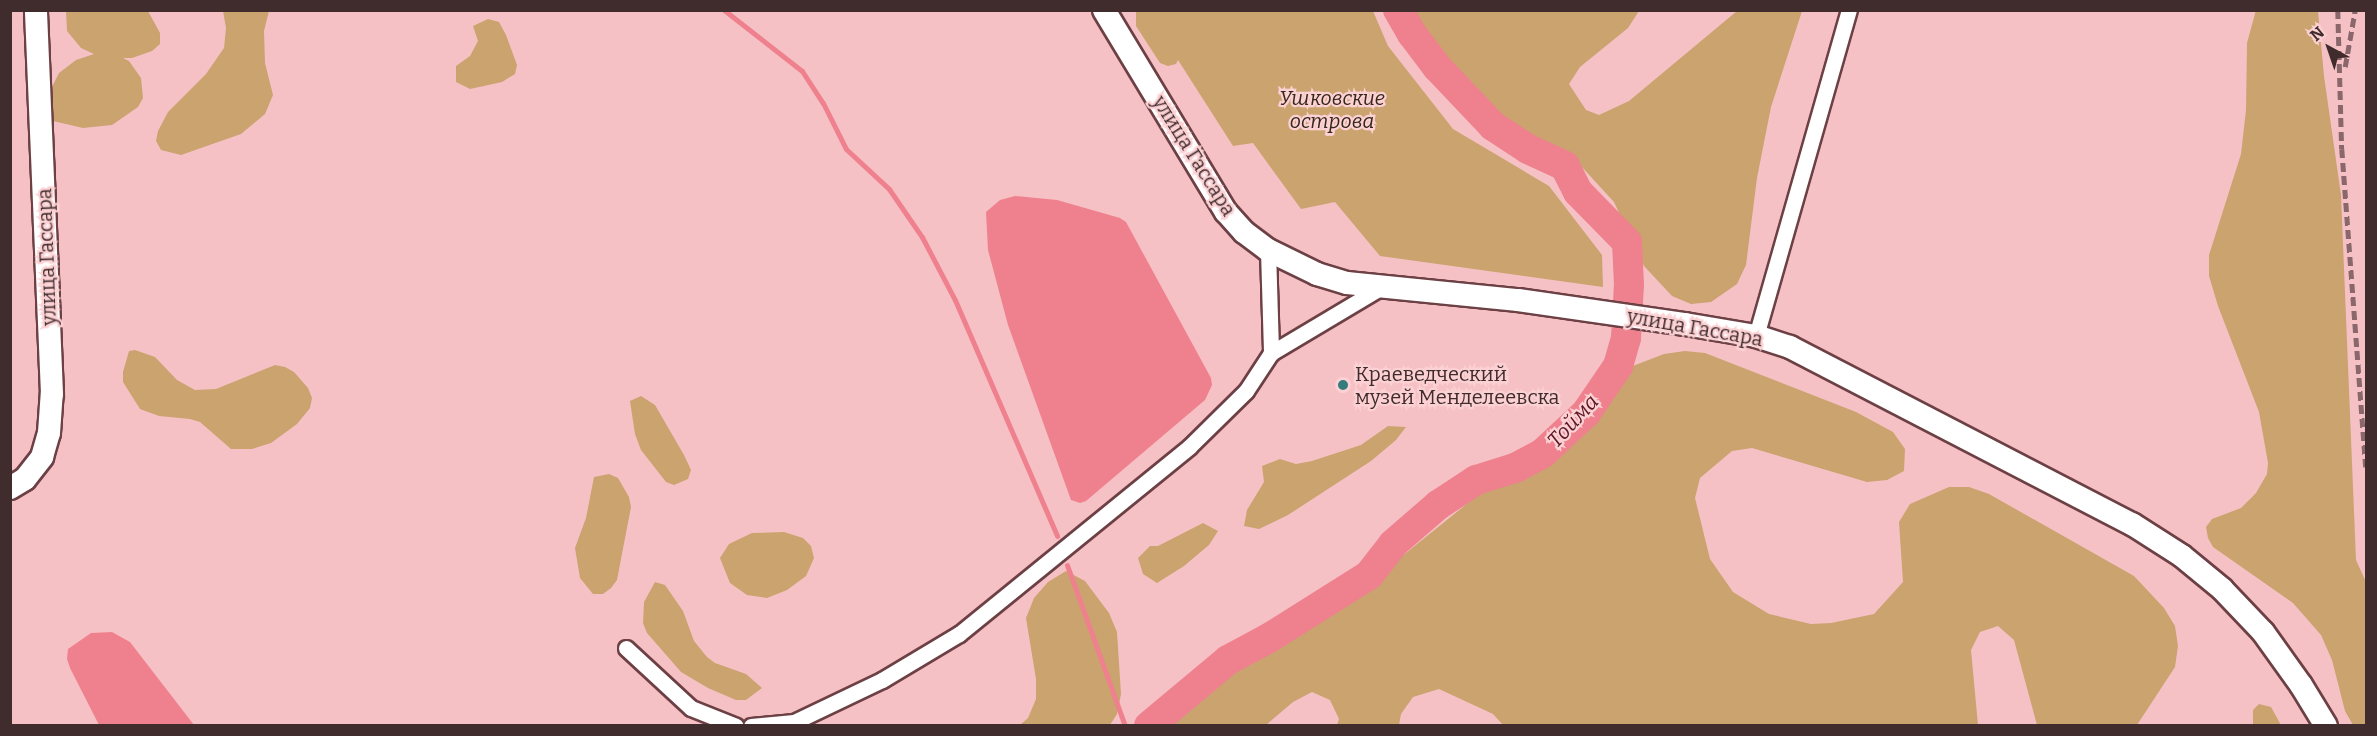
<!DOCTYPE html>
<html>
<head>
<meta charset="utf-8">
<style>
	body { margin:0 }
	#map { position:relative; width:2377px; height:736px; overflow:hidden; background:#f6c1c5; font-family:Bitter,serif }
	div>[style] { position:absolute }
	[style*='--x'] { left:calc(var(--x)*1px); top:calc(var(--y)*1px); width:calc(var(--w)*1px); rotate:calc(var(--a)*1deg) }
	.green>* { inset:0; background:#caa36f }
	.water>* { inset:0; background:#ef818e }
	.stream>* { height:5px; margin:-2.5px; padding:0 2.5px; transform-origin:2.5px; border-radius:2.5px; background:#ef818e }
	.river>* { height:30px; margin:-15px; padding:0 15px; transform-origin:15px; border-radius:15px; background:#ef818e }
	.roads { filter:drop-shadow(2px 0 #6c4044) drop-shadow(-2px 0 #6c4044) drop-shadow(0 2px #6c4044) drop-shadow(0 -2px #6c4044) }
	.street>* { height:15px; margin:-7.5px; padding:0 7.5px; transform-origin:7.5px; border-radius:7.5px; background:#fff }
	.secondary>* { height:22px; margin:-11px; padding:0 11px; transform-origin:11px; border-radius:11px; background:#fff }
	.rail>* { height:4.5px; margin-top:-2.25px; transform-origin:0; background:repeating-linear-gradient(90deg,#89676a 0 9px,transparent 0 13.5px) }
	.dots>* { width:16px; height:16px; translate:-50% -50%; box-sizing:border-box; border:3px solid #fcd1d4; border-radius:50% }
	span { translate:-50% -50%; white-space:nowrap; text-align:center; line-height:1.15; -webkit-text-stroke:4.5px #fcd1d4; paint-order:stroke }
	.park-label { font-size:20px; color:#352818; font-style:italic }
	.street-label { font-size:20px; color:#402c2d }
	.poi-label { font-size:20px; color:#402c2d }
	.left { translate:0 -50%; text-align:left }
	.water-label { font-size:21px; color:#5b1624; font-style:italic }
	.frame { position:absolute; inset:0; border:12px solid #402c2d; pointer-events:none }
	.north { position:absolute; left:2299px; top:18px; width:60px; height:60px; -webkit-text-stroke:4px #fcd1d4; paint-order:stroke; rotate:320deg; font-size:16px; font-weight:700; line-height:24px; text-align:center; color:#402c2d }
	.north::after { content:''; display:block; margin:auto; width:21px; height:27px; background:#402c2d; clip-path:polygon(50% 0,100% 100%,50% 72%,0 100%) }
</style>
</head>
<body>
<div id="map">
	<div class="green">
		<i style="clip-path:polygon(2256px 10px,2318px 11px,2324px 76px,2341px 195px,2356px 560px,2366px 582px,2366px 725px,2353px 725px,2345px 711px,2332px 660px,2321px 635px,2293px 603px,2213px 547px,2208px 538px,2206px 527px,2212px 519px,2241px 508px,2256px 493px,2267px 474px,2268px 463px,2259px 412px,2218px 306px,2209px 276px,2209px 255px,2241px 154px,2246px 110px,2247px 43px)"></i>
		<i style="clip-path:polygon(66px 11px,148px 11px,160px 33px,160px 44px,152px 51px,132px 58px,123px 58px,129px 61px,141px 78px,143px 98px,138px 107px,112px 125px,83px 128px,53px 121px,47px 112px,50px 91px,59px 73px,76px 60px,94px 54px,81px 48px,67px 31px)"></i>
		<i style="clip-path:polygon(223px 11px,269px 11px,264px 31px,265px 63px,273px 95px,265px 114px,241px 134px,181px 155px,161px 150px,156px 141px,158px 131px,168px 112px,206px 74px,224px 48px,226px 28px)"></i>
		<i style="clip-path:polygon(1136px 11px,1373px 11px,1388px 46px,1453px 129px,1549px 186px,1602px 255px,1603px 287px,1380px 256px,1335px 202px,1301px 209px,1253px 143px,1233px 146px,1178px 60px,1176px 64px,1168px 66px,1160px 63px,1136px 26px)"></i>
		<i style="clip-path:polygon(1406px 11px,1639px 11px,1628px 28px,1580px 67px,1569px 84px,1586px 110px,1599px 115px,1629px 101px,1737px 11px,1802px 11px,1771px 107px,1757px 178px,1746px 265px,1737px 284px,1711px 302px,1691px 304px,1672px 296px,1644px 266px,1614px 202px,1581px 166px,1497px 114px,1414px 26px)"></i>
		<i style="clip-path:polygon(488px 19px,499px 22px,506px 35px,517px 65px,515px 74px,502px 82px,470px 89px,456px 82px,456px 66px,470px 56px,478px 41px,473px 26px)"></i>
		<i style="clip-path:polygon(135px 350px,155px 357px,177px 380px,195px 390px,216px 389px,275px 365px,285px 367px,294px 372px,308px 388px,312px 398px,310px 408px,297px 424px,271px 443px,252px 449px,231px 449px,200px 422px,190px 419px,159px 416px,140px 409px,123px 382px,123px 372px,129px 351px)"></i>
		<i style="clip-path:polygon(1685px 351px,1705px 353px,1856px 412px,1893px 432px,1905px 449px,1904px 471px,1887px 480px,1867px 482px,1752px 448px,1732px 451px,1700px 478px,1695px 498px,1710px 559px,1733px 592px,1769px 614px,1811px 624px,1831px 623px,1874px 614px,1903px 582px,1899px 522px,1910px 504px,1949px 487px,1969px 487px,1989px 494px,2134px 576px,2164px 608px,2175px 626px,2178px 646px,2175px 667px,2137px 725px,2037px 725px,2014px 640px,1998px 626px,1980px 632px,1971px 650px,1978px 725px,1503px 725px,1493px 714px,1439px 689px,1413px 697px,1401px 714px,1399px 725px,1337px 725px,1339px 719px,1330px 700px,1312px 692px,1293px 702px,1266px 725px,1155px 725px,1197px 686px,1269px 638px,1334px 611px,1484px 490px,1542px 466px,1576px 438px,1625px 369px,1664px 354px)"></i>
		<i style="clip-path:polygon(641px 396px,655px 405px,684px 455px,691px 470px,688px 479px,674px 485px,666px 482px,641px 450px,635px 434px,630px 401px)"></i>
		<i style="clip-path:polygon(1388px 426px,1406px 427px,1396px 440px,1371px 461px,1288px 515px,1259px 529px,1244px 526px,1247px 510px,1264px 482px,1262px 466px,1280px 459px,1296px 464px,1312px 461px,1361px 445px)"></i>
		<i style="clip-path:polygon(609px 474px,618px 478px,629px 497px,631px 507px,617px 580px,611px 588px,603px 594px,593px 594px,580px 578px,575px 548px,586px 518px,594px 477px)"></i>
		<i style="clip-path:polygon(1203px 523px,1218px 531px,1209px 545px,1184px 566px,1157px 583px,1143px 574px,1138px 558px,1150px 546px,1158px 546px)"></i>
		<i style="clip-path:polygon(784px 532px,803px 538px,811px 546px,814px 558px,806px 576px,787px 590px,767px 598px,747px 595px,730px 583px,720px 558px,729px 544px,752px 533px)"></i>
		<i style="clip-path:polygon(1066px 571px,1085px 581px,1109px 613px,1117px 632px,1121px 694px,1117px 714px,1110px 725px,1020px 725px,1028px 718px,1036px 699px,1036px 679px,1026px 618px,1034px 598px,1048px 582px)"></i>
		<i style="clip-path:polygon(655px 582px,665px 585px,683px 611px,694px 641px,707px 657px,715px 663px,746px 674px,762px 688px,746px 700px,736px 700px,708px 688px,681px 672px,647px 633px,643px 623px,644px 602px)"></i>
		<i style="clip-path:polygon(2259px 704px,2271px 707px,2281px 725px,2253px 725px,2253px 710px)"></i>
	</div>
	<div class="water">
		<i style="clip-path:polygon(1015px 196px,1057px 200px,1120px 218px,1126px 222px,1211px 378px,1212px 385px,1205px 400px,1086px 501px,1080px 503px,1071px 500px,1008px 325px,988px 250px,986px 212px,1000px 200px)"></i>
		<i style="clip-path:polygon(112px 632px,130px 642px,194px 725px,99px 725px,70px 668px,67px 659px,68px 649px,91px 633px)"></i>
	</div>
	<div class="stream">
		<i style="--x:724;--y:10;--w:99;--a:38"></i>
		<i style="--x:802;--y:71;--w:38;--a:57"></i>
		<i style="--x:823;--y:103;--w:51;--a:63.4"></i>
		<i style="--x:846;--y:149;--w:59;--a:42.9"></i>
		<i style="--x:889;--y:189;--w:58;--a:55.5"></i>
		<i style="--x:922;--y:237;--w:71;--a:62.4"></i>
		<i style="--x:955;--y:300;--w:257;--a:66.6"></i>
		<i style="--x:1067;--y:565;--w:171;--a:70.2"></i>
	</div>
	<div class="river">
		<i style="--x:1149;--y:726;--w:103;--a:-39.9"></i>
		<i style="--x:1228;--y:660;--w:47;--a:-28.2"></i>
		<i style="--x:1269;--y:638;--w:118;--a:-32.2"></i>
		<i style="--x:1369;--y:575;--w:39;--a:-52"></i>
		<i style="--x:1393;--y:544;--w:60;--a:-40.9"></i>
		<i style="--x:1438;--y:505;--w:45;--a:-33.3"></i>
		<i style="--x:1476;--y:480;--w:41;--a:-17.1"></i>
		<i style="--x:1515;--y:468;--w:32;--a:-28"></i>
		<i style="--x:1543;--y:453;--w:59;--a:-42.9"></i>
		<i style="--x:1586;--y:413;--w:57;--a:-55.8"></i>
		<i style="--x:1618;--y:366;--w:29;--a:-74"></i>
		<i style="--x:1626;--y:338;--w:53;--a:-86.8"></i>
		<i style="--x:1629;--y:285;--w:43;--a:-92.7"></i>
		<i style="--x:1627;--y:242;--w:70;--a:-134.4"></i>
		<i style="--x:1578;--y:192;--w:29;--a:-117"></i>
		<i style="--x:1565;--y:166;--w:41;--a:-155.3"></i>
		<i style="--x:1528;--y:149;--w:42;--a:-146.7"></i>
		<i style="--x:1493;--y:126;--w:81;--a:-133.5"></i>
		<i style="--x:1437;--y:67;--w:41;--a:-127.1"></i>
		<i style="--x:1412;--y:34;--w:28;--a:-120"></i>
	</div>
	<div class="roads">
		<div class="street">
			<i style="--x:1268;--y:250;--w:103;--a:88.3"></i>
			<i style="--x:1756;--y:336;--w:339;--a:-74.1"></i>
			<i style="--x:626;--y:648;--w:88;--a:42.7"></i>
			<i style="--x:691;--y:708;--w:48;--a:21.8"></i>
			<i style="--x:751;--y:726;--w:43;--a:-5.3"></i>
			<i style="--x:794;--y:722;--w:98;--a:-25.5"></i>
			<i style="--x:882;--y:680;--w:90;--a:-30.9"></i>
			<i style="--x:959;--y:634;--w:296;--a:-39.1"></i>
			<i style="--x:1189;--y:447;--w:80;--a:-44.5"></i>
			<i style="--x:1246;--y:391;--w:45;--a:-56.7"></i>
			<i style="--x:1271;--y:353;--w:127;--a:-30.8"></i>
		</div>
		<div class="secondary">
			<i style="--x:1104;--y:10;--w:236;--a:58.9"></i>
			<i style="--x:1226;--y:212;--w:27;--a:48"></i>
			<i style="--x:1244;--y:232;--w:30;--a:37"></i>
			<i style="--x:1268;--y:250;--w:55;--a:26.1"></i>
			<i style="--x:1317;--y:274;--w:31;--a:17"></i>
			<i style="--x:1347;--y:283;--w:172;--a:5.7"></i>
			<i style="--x:1518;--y:300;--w:169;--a:8.2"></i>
			<i style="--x:1685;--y:324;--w:72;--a:9.6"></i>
			<i style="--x:1756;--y:336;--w:36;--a:18"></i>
			<i style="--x:1790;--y:347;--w:385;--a:27.4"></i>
			<i style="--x:2132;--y:524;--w:59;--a:32.6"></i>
			<i style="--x:2182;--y:556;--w:52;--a:39.5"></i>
			<i style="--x:2222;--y:589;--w:59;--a:46.4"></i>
			<i style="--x:2263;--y:632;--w:65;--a:54.4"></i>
			<i style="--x:2301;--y:685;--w:48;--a:58.6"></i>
			<i style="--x:10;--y:488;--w:17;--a:-31"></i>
			<i style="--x:25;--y:479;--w:28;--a:-52"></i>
			<i style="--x:42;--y:457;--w:25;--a:-74"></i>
			<i style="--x:49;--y:433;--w:39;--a:-86"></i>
			<i style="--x:52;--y:394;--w:384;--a:-92.4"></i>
		</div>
	</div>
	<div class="rail">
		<i style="--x:2338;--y:10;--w:139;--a:88.4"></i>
		<i style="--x:2342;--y:149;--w:319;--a:85.7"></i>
		<i style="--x:2345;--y:67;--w:58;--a:-80"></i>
	</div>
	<div class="dots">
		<i style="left:1343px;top:385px;background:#337c7b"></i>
	</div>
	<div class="park-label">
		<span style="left:1332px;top:110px">Ушковские<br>острова</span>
	</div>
	<div class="street-label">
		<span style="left:1194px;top:156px;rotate:58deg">улица Гассара</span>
		<span style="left:47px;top:257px;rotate:-92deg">улица Гассара</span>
		<span style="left:1695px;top:328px;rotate:10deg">улица Гассара</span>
	</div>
	<div class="poi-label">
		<span class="left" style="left:1355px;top:386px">Краеведческий<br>музей Менделеевска</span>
	</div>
	<div class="water-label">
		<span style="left:1573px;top:421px;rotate:-47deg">Тойма</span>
	</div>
	<div class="frame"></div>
	<div class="north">N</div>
</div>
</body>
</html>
